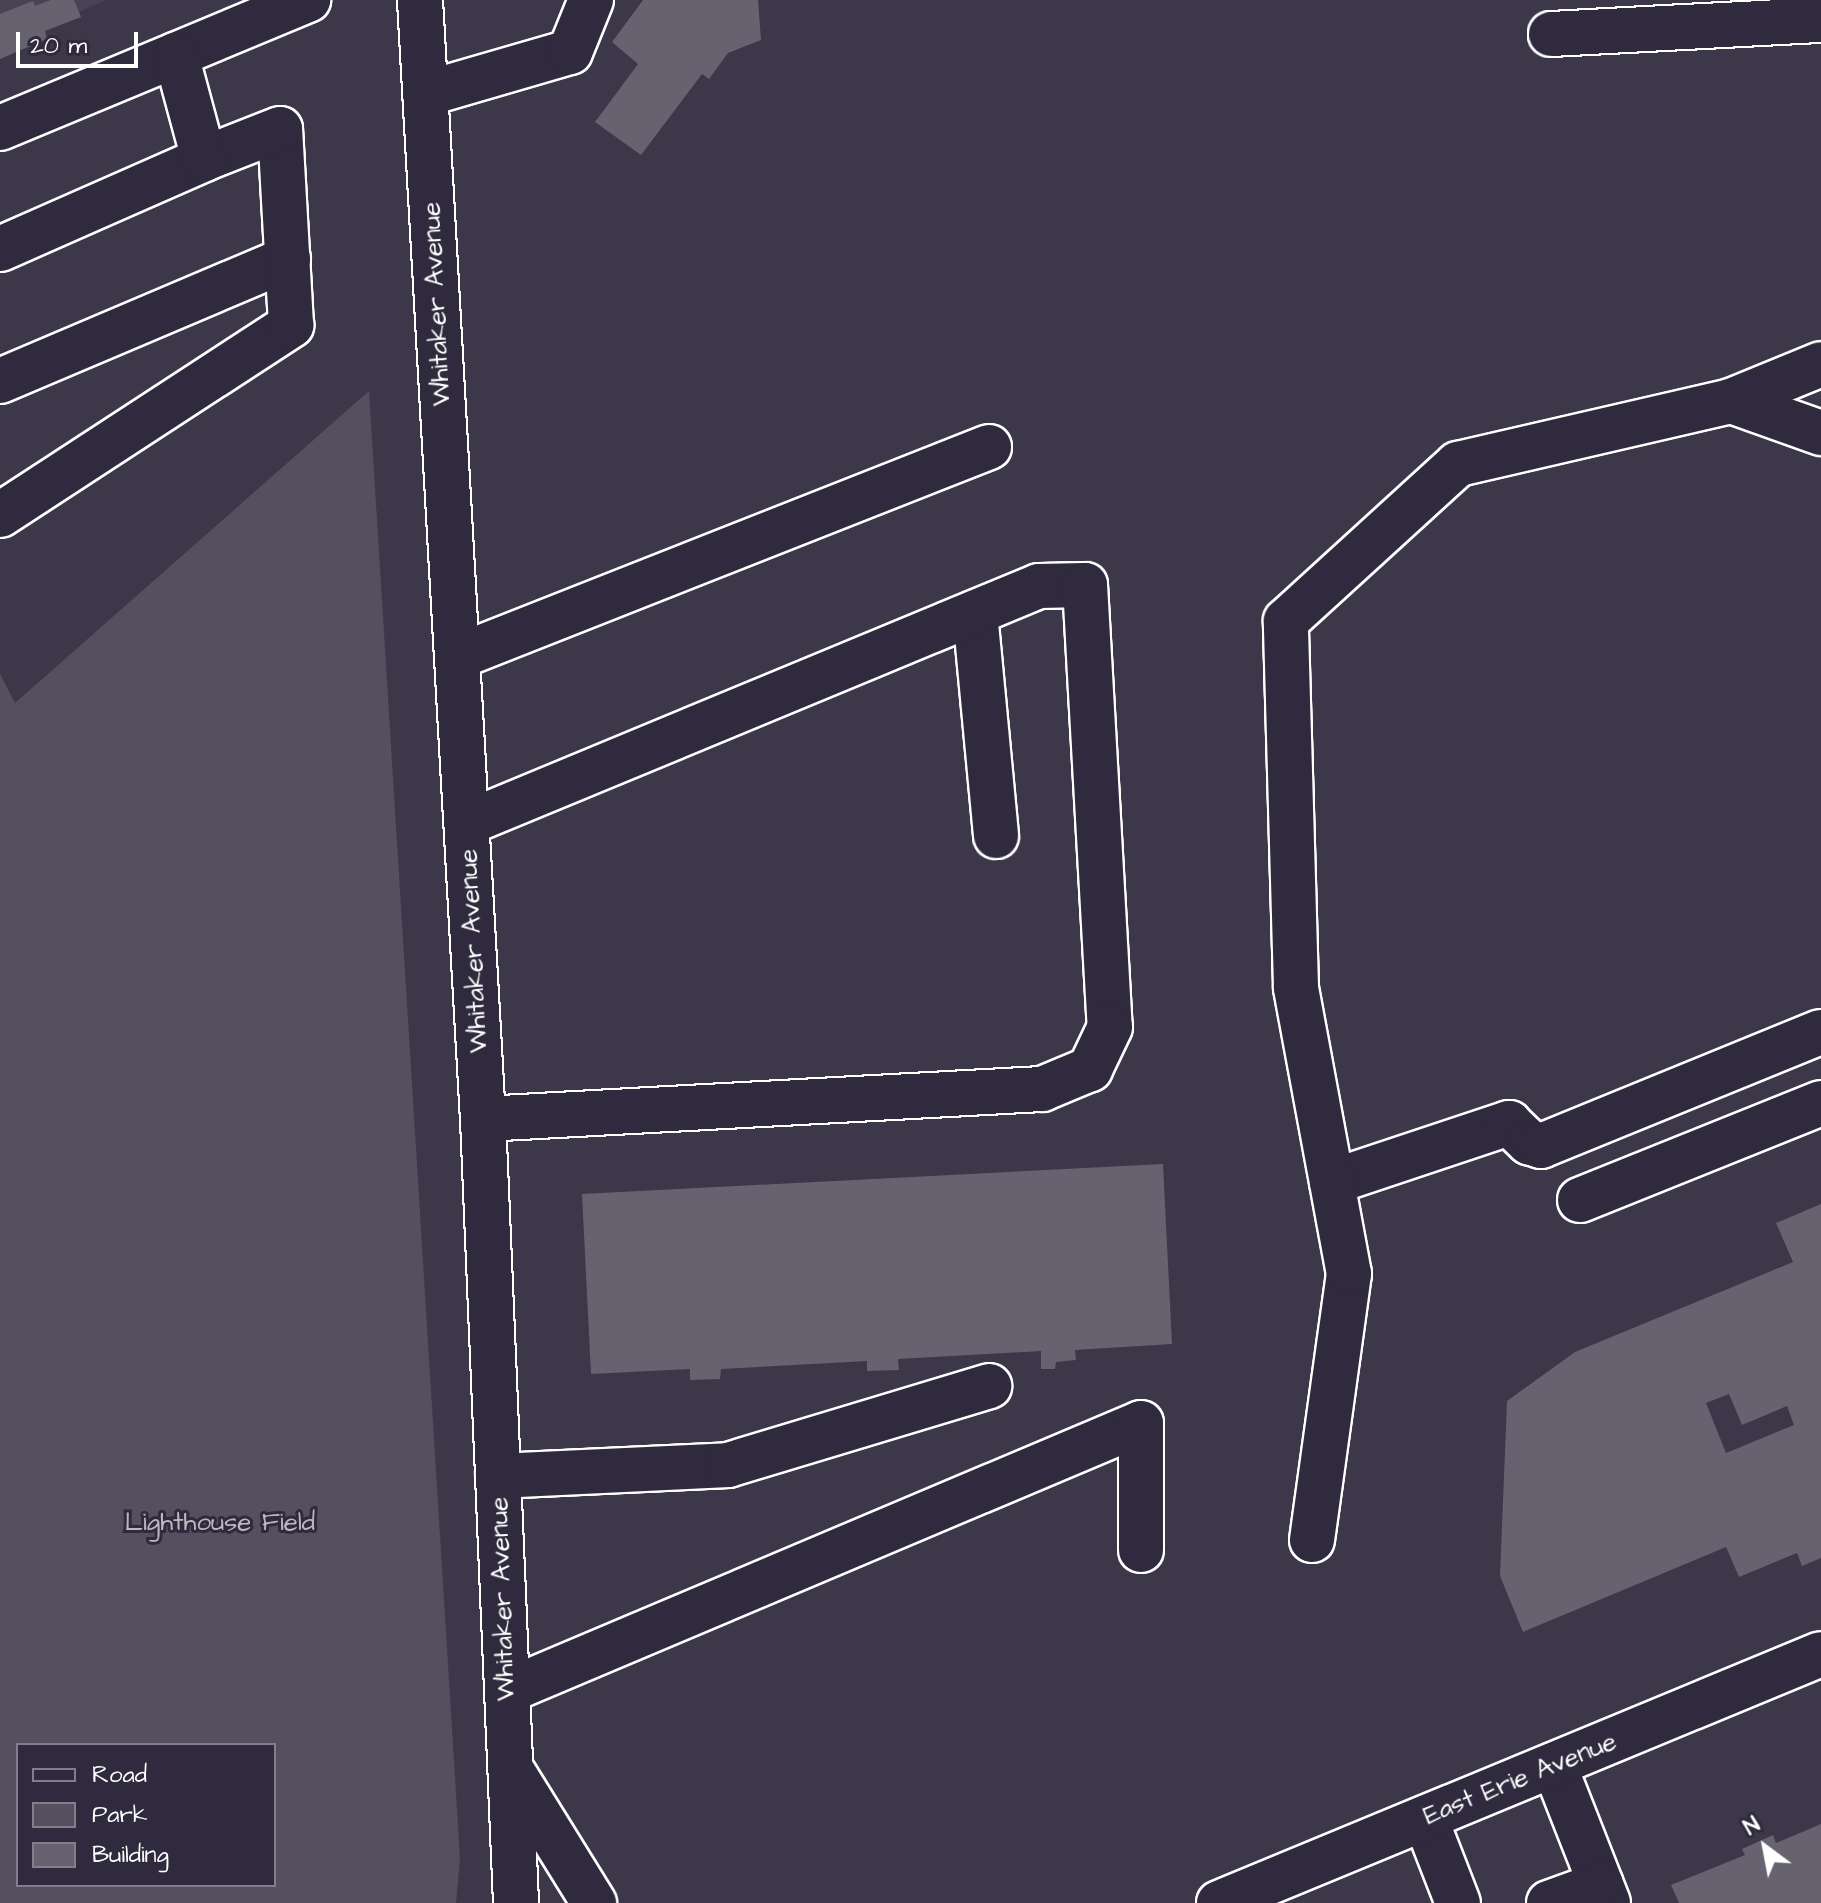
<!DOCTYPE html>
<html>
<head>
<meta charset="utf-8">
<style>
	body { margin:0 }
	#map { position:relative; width:1821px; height:1903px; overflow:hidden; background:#3c3749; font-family:"Architects Daughter",sans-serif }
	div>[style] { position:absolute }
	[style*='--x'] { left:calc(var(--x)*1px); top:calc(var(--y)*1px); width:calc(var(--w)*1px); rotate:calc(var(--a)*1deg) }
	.built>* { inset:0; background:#494455 }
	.green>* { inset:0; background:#555060 }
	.building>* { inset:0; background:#666270 }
	.roads { filter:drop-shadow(2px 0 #fff) drop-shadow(-2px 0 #fff) drop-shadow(0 2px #fff) drop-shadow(0 -2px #fff) }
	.minor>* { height:44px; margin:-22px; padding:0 22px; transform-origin:22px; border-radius:22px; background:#2f2a3d }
	.major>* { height:44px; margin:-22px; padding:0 22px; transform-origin:22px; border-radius:22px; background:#2f2a3d }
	span { translate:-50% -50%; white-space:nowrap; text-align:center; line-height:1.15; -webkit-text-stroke:6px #2f2a3d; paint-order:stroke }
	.street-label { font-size:26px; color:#fff }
	.park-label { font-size:26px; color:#bbb9bf }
	.legend { position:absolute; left:16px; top:1743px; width:260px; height:144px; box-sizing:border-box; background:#2f2a3d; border:2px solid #827f8b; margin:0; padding:10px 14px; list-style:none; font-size:24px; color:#fff }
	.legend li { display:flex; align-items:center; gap:16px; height:40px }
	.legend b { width:40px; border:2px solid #827f8b }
	.north { position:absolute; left:1725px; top:1807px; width:80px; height:80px; -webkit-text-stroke:6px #2f2a3d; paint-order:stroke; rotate:328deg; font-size:22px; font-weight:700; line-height:32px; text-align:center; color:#fff }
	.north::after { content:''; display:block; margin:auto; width:28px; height:36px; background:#fff; clip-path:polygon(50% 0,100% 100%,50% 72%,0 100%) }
	.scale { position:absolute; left:16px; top:32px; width:122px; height:36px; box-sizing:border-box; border:4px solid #fff; border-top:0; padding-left:10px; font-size:24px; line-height:28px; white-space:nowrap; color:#fff; -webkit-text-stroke:6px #2f2a3d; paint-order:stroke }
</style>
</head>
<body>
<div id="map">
	<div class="built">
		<i style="clip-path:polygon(0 0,106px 0,0 47px)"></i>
	</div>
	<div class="green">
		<i style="clip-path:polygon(evenodd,369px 391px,460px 1858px,456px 1903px,0 1903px,0 674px,15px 703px,369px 391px,18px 1745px,274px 1745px,274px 1885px,18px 1885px,18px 1745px)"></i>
	</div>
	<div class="building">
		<i style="clip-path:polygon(51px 0,74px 0,81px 17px,45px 31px,47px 39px,0 59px,0 14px,33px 1px,35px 6px)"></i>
		<i style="clip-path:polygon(643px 0,758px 0,761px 40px,728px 53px,709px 79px,702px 74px,641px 155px,595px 122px,638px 64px,612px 42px)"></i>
		<i style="clip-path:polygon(1163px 1164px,1172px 1344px,1075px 1350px,1076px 1360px,1056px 1362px,1055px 1369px,1041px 1369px,1041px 1351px,898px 1359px,899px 1370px,867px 1371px,867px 1361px,721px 1369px,720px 1379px,690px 1380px,690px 1369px,591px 1374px,582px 1194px)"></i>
		<i style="clip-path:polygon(evenodd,1821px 1204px,1821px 1558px,1802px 1566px,1797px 1553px,1739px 1577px,1726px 1547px,1523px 1632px,1500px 1576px,1507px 1401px,1575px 1352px,1793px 1262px,1776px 1223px,1821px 1204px,1729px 1394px,1742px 1425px,1787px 1406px,1794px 1425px,1726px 1453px,1706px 1403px,1729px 1394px)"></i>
		<i style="clip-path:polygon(1821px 1824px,1821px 1903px,1679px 1903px,1671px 1885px,1745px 1855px,1742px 1849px,1773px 1835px,1776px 1843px)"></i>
	</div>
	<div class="roads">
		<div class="minor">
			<i style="--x:1551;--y:34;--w:270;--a:-3"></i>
			<i style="--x:425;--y:94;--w:151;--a:-16.2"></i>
			<i style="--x:570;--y:52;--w:56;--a:-68"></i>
			<i style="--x:0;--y:128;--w:334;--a:-22.6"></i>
			<i style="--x:0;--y:249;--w:223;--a:-23.8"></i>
			<i style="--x:0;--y:381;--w:313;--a:-23"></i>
			<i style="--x:1731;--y:401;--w:96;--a:19.6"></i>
			<i style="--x:0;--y:515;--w:348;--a:-33.1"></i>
			<i style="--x:291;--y:325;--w:196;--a:-93.2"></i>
			<i style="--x:280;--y:129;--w:82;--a:158.5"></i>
			<i style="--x:204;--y:159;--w:108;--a:-105.1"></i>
			<i style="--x:975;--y:613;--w:224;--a:84.6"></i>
			<i style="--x:457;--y:657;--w:572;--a:-21.54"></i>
			<i style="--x:467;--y:823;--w:619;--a:-22.51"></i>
			<i style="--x:1039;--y:586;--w:46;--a:-1.2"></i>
			<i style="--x:1085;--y:585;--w:443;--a:86.8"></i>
			<i style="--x:1110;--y:1027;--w:47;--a:115.5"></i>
			<i style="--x:1090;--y:1069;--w:52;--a:157.4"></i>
			<i style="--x:1042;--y:1089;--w:560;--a:176.93"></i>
			<i style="--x:1332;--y:1182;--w:187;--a:-18.4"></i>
			<i style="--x:1509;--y:1123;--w:28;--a:44"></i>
			<i style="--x:1529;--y:1142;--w:13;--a:18"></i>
			<i style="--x:1541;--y:1146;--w:302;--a:-22.2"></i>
			<i style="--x:1580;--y:1200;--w:260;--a:-21.9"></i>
			<i style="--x:498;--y:1476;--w:230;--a:-2.7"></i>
			<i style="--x:728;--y:1465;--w:273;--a:-16.8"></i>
			<i style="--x:1312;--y:1540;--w:269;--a:-82.1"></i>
			<i style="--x:1349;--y:1274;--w:292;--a:-100.5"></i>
			<i style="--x:1296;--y:987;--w:366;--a:-91.6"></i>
			<i style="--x:1286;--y:621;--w:233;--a:-42.4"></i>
			<i style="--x:1458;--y:464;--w:280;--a:-13"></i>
			<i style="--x:1731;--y:401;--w:97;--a:-22.3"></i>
			<i style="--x:507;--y:1691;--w:688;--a:-22.91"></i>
			<i style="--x:1141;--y:1423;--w:127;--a:90"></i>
			<i style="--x:1554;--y:1765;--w:148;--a:68.6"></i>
			<i style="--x:1425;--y:1818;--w:91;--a:68.8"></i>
			<i style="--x:1549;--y:1903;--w:55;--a:-20.1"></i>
		</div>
		<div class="major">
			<i style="--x:420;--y:0;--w:1121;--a:86.78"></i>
			<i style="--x:483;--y:1119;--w:785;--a:87.59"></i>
			<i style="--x:511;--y:1769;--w:158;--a:58.2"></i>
			<i style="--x:1219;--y:1903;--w:651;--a:-22.47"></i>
		</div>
	</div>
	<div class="street-label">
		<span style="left:437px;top:304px;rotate:-93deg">Whitaker Avenue</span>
		<span style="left:474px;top:951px;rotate:-93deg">Whitaker Avenue</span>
		<span style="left:503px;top:1599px;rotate:-92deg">Whitaker Avenue</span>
		<span style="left:1520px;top:1779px;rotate:-22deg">East Erie Avenue</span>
	</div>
	<div class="park-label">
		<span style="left:220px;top:1523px">Lighthouse Field</span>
	</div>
	<ul class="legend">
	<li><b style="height:10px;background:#2f2a3d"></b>Road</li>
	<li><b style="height:22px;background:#555060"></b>Park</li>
	<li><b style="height:22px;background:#666270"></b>Building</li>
	</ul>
	<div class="north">N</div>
	<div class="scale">20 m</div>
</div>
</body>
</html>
